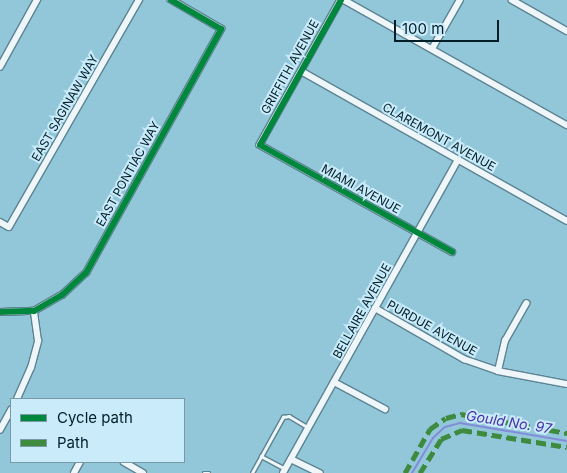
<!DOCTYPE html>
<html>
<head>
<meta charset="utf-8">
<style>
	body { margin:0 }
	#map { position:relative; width:567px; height:473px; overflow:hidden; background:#92c6d9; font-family:Inter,sans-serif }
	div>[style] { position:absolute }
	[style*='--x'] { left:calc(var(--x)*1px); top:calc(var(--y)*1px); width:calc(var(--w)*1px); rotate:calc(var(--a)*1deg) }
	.stream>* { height:2px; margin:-1px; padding:0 1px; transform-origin:1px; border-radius:1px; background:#838cd9 }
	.roads { filter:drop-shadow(1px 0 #5c8392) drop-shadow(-1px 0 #5c8392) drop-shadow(0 1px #5c8392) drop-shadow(0 -1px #5c8392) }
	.lane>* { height:2.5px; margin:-1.25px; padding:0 1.25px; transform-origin:1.25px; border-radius:1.25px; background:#eff6f9 }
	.street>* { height:5.5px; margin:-2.75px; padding:0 2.75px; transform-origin:2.75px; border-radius:2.75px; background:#eff6f9 }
	.quiet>* { height:5px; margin-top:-2.5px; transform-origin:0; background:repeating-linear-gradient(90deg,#3e8a3e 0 10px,transparent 0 15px) }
	.cycleway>* { height:6px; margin:-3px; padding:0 3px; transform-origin:3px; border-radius:3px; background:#00873e }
	span { translate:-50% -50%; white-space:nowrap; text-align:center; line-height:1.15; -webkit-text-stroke:4px #c9ebfa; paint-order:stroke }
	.street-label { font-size:12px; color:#001d28 }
	.water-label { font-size:14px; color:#4a30a9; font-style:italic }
	.legend { position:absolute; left:10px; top:398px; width:175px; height:65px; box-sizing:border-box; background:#c9ebfa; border:1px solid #7999a6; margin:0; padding:6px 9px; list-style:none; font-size:15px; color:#001d28 }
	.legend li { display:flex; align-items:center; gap:10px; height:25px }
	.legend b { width:25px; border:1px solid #7999a6 }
	.scale { position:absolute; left:394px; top:20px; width:105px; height:22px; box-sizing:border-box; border:2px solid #001d28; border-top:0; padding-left:6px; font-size:15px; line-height:18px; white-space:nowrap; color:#001d28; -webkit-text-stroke:4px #c9ebfa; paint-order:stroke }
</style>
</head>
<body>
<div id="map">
	<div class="stream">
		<i style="--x:412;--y:473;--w:41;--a:-59"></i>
		<i style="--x:433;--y:438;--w:16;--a:-43"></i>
		<i style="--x:445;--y:427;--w:16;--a:-15"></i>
		<i style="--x:460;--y:423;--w:109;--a:9.5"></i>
	</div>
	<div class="roads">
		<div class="lane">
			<i style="--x:261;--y:456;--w:26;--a:28"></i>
			<i style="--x:204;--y:473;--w:5;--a:0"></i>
			<i style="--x:252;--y:473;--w:64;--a:-61"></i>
			<i style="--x:283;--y:417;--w:6;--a:-9"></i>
			<i style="--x:289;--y:416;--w:21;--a:31"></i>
		</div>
		<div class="street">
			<i style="--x:341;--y:0;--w:166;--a:119.2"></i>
			<i style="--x:260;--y:145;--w:220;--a:29.1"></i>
			<i style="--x:344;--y:0;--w:256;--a:29.3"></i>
			<i style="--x:512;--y:0;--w:63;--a:29.4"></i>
			<i style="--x:432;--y:49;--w:56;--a:-60.3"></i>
			<i style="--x:0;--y:67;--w:77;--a:-61.1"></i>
			<i style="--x:301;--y:71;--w:305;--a:29.4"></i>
			<i style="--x:0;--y:222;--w:10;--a:29"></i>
			<i style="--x:9;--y:227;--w:262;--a:-60.2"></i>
			<i style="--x:375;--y:308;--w:103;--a:29.8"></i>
			<i style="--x:464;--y:359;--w:36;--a:19"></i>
			<i style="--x:498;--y:371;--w:70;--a:10.7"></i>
			<i style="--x:0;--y:312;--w:34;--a:-2"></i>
			<i style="--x:34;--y:311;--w:32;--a:-30"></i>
			<i style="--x:62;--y:295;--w:33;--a:-43"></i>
			<i style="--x:86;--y:273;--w:279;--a:-61"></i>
			<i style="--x:221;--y:29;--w:58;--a:-149.9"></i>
			<i style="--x:498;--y:371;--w:31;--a:-77"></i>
			<i style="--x:505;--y:341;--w:43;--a:-60.4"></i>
			<i style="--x:334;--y:382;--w:58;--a:27.9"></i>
			<i style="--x:17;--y:399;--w:34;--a:-66"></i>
			<i style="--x:31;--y:368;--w:28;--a:-75"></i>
			<i style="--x:38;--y:341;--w:30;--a:-98"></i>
			<i style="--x:0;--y:430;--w:23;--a:-61"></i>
			<i style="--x:291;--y:459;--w:32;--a:26"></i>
			<i style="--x:124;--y:462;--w:22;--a:30"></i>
			<i style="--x:74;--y:473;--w:13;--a:-61"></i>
			<i style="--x:283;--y:473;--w:359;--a:-60.8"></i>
		</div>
	</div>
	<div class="quiet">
		<i style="--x:405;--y:473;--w:51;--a:-60.4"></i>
		<i style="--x:430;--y:429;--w:19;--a:-35"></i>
		<i style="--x:446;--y:418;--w:16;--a:-15"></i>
		<i style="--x:461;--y:414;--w:108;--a:10.2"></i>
		<i style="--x:420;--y:473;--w:40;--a:-58"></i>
		<i style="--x:441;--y:439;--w:23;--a:-23"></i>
		<i style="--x:462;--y:430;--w:106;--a:9.2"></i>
	</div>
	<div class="cycleway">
		<i style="--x:341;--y:0;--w:166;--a:119.2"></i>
		<i style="--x:260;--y:145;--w:220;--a:29.1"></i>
		<i style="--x:0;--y:312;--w:34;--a:-2"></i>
		<i style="--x:34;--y:311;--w:32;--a:-30"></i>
		<i style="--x:62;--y:295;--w:33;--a:-43"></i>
		<i style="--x:86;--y:273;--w:279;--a:-61"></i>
		<i style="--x:221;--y:29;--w:58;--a:-149.9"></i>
	</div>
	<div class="street-label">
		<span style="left:290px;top:67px;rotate:-61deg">GRIFFITH AVENUE</span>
		<span style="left:65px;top:108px;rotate:-60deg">EAST SAGINAW WAY</span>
		<span style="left:439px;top:137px;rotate:29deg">CLAREMONT AVENUE</span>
		<span style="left:128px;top:174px;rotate:-61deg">EAST PONTIAC WAY</span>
		<span style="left:361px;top:189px;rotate:29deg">MIAMI AVENUE</span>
		<span style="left:362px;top:311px;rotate:-61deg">BELLAIRE AVENUE</span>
		<span style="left:432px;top:328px;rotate:29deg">PURDUE AVENUE</span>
	</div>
	<div class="water-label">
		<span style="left:509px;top:422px;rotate:9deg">Gould No. 97</span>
	</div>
	<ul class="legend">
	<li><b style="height:6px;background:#00873e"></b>Cycle path</li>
	<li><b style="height:6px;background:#3e8a3e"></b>Path</li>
	</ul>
	<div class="scale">100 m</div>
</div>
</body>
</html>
